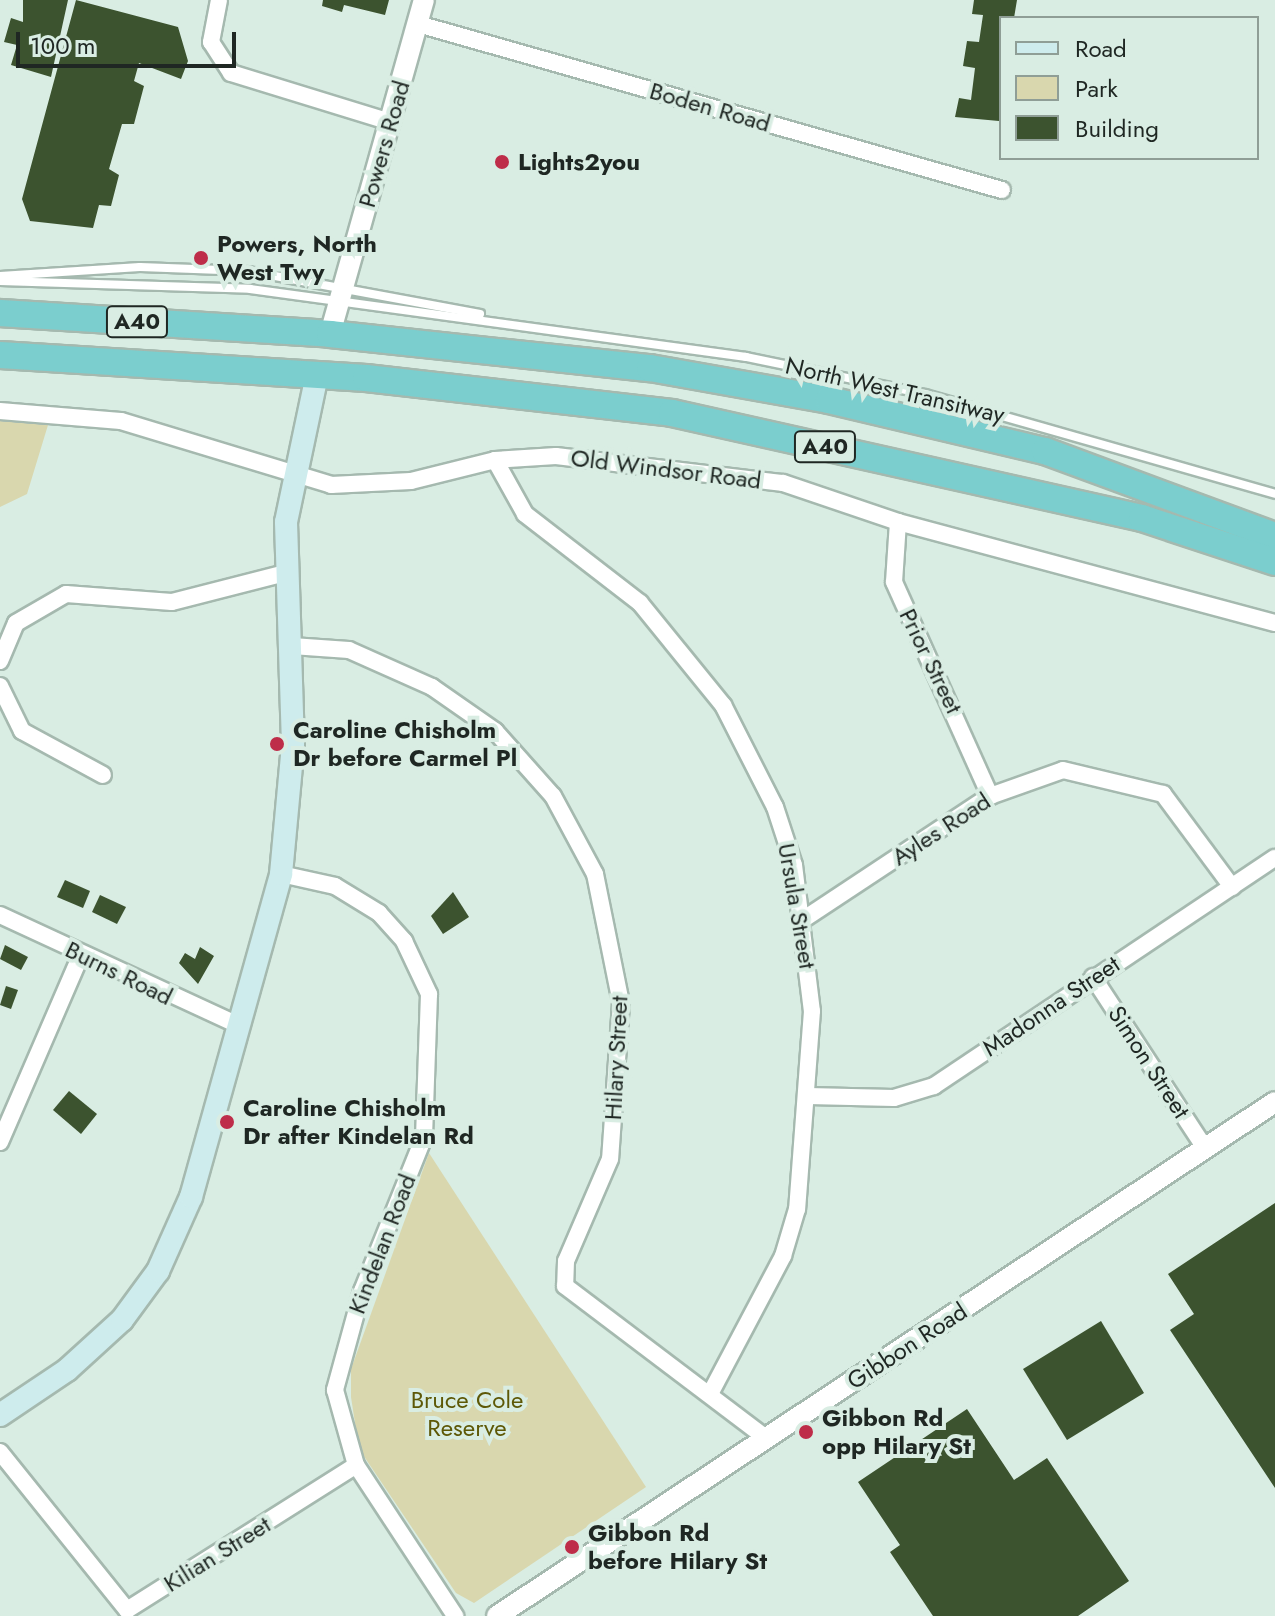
<!DOCTYPE html>
<html>
<head>
<meta charset="utf-8">
<style>
	body { margin:0 }
	#map { position:relative; width:1275px; height:1616px; overflow:hidden; background:#d9ede3; font-family:Jost,sans-serif }
	div>[style] { position:absolute }
	[style*='--x'] { left:calc(var(--x)*1px); top:calc(var(--y)*1px); width:calc(var(--w)*1px); rotate:calc(var(--a)*1deg) }
	.green>* { inset:0; background:#d9d7ae }
	.building>* { inset:0; background:#3c532f }
	.roads { filter:drop-shadow(2px 0 #a5b9af) drop-shadow(-2px 0 #a5b9af) drop-shadow(0 2px #a5b9af) drop-shadow(0 -2px #a5b9af) }
	.service>* { height:8px; margin:-4px; padding:0 4px; transform-origin:4px; border-radius:4px; background:#fff }
	.minor>* { height:16px; margin:-8px; padding:0 8px; transform-origin:8px; border-radius:8px; background:#fff }
	.tertiary>* { height:20px; margin:-10px; padding:0 10px; transform-origin:10px; border-radius:10px; background:#fff }
	.secondary>* { height:22px; margin:-11px; padding:0 11px; transform-origin:11px; border-radius:11px; background:#ceeced }
	.trunk>* { height:26px; margin:-13px; padding:0 13px; transform-origin:13px; border-radius:13px; background:#7bcece }
	.dots>* { width:22px; height:22px; translate:-50% -50%; box-sizing:border-box; border:4px solid #d9ede3; border-radius:50% }
	span { translate:-50% -50%; white-space:nowrap; text-align:center; line-height:1.15; -webkit-text-stroke:8px #d9ede3; paint-order:stroke }
	.shield-label span { padding:2px 6px; background:#d9ede3; border:2px solid; border-radius:6px; -webkit-text-stroke-width:0 }
	.shield-label { font-size:22px; color:#1f2723; font-weight:700 }
	.street-label { font-size:24px; color:#1f2723 }
	.poi-label { font-size:24px; color:#1f2723; font-weight:700 }
	.left { translate:0 -50%; text-align:left }
	.park-label { font-size:24px; color:#5d5806 }
	.legend { position:absolute; left:999px; top:16px; width:260px; height:144px; box-sizing:border-box; background:#d9ede3; border:2px solid #8f9e96; margin:0; padding:10px 14px; list-style:none; font-size:24px; color:#1f2723 }
	.legend li { display:flex; align-items:center; gap:16px; height:40px }
	.legend b { width:40px; border:2px solid #8f9e96 }
	.scale { position:absolute; left:16px; top:32px; width:220px; height:36px; box-sizing:border-box; border:4px solid #1f2723; border-top:0; padding-left:10px; font-size:24px; line-height:28px; white-space:nowrap; color:#1f2723; -webkit-text-stroke:6px #d9ede3; paint-order:stroke }
</style>
</head>
<body>
<div id="map">
	<div class="green">
		<i style="clip-path:polygon(0 421px,48px 425px,27px 494px,0 507px,0 602px)"></i>
		<i style="clip-path:polygon(429px 1153px,646px 1487px,474px 1603px,456px 1593px,359px 1449px,351px 1397px,351px 1369px)"></i>
	</div>
	<div class="building">
		<i style="clip-path:polygon(23px 0,68px 0,51px 77px,11px 65px,17px 45px,4px 42px,11px 18px,23px 22px)"></i>
		<i style="clip-path:polygon(76px 0,178px 27px,188px 61px,181px 79px,139px 63px,134px 81px,144px 86px,134px 124px,122px 124px,109px 169px,119px 175px,111px 206px,99px 205px,93px 228px,30px 221px,22px 199px)"></i>
		<i style="clip-path:polygon(323px 0,389px 0,385px 15px,344px 5px,342px 12px,322px 6px)"></i>
		<i style="clip-path:polygon(974px 0,1017px 0,1014px 18px,1001px 18px,999px 121px,955px 117px,959px 98px,971px 100px,975px 68px,963px 66px,967px 41px,979px 42px,983px 15px,972px 14px)"></i>
		<i style="clip-path:polygon(65px 880px,90px 891px,83px 908px,57px 897px)"></i>
		<i style="clip-path:polygon(453px 892px,469px 917px,443px 934px,431px 916px)"></i>
		<i style="clip-path:polygon(100px 895px,126px 907px,117px 924px,92px 912px)"></i>
		<i style="clip-path:polygon(5px 945px,28px 957px,21px 970px,0 959px)"></i>
		<i style="clip-path:polygon(200px 947px,214px 956px,198px 984px,179px 963px,185px 953px,195px 959px)"></i>
		<i style="clip-path:polygon(6px 986px,18px 990px,11px 1009px,0 1005px)"></i>
		<i style="clip-path:polygon(69px 1091px,97px 1114px,81px 1134px,53px 1110px)"></i>
		<i style="clip-path:polygon(1275px 1203px,1275px 1488px,1170px 1330px,1194px 1314px,1168px 1274px)"></i>
		<i style="clip-path:polygon(1101px 1321px,1144px 1393px,1067px 1440px,1023px 1369px)"></i>
		<i style="clip-path:polygon(967px 1409px,1014px 1480px,1047px 1458px,1129px 1581px,1078px 1616px,933px 1616px,890px 1552px,900px 1545px,858px 1482px)"></i>
	</div>
	<div class="roads">
		<div class="service">
			<i style="--x:0;--y:276;--w:140;--a:-3.7"></i>
			<i style="--x:140;--y:267;--w:108;--a:2.1"></i>
			<i style="--x:248;--y:271;--w:236;--a:10.5"></i>
			<i style="--x:0;--y:281;--w:250;--a:1.8"></i>
			<i style="--x:250;--y:289;--w:501;--a:7.81"></i>
			<i style="--x:746;--y:357;--w:183;--a:11.7"></i>
			<i style="--x:925;--y:394;--w:364;--a:15.9"></i>
		</div>
		<div class="minor">
			<i style="--x:219;--y:0;--w:43;--a:100.8"></i>
			<i style="--x:211;--y:42;--w:37;--a:57"></i>
			<i style="--x:231;--y:73;--w:166;--a:17.1"></i>
			<i style="--x:418;--y:24;--w:607;--a:15.87"></i>
			<i style="--x:0;--y:411;--w:121;--a:4.7"></i>
			<i style="--x:121;--y:421;--w:220;--a:16.9"></i>
			<i style="--x:331;--y:485;--w:80;--a:-2.9"></i>
			<i style="--x:411;--y:481;--w:87;--a:-14"></i>
			<i style="--x:495;--y:460;--w:61;--a:-3.8"></i>
			<i style="--x:556;--y:456;--w:229;--a:6.8"></i>
			<i style="--x:783;--y:483;--w:121;--a:18.7"></i>
			<i style="--x:898;--y:522;--w:390;--a:15"></i>
			<i style="--x:495;--y:460;--w:62;--a:60.9"></i>
			<i style="--x:525;--y:514;--w:145;--a:37.7"></i>
			<i style="--x:640;--y:603;--w:132;--a:50.9"></i>
			<i style="--x:723;--y:705;--w:114;--a:63"></i>
			<i style="--x:775;--y:807;--w:61;--a:71.9"></i>
			<i style="--x:794;--y:865;--w:147;--a:83"></i>
			<i style="--x:812;--y:1011;--w:199;--a:94.3"></i>
			<i style="--x:797;--y:1209;--w:49;--a:106.6"></i>
			<i style="--x:783;--y:1256;--w:154;--a:117.9"></i>
			<i style="--x:898;--y:522;--w:60;--a:93.8"></i>
			<i style="--x:894;--y:582;--w:235;--a:65.8"></i>
			<i style="--x:292;--y:646;--w:57;--a:4"></i>
			<i style="--x:349;--y:650;--w:91;--a:24"></i>
			<i style="--x:432;--y:687;--w:77;--a:34.9"></i>
			<i style="--x:495;--y:731;--w:87;--a:48.3"></i>
			<i style="--x:553;--y:796;--w:89;--a:61.7"></i>
			<i style="--x:595;--y:874;--w:132;--a:78.6"></i>
			<i style="--x:621;--y:1003;--w:156;--a:94"></i>
			<i style="--x:610;--y:1159;--w:111;--a:113.3"></i>
			<i style="--x:566;--y:1261;--w:25;--a:92"></i>
			<i style="--x:565;--y:1286;--w:252;--a:37.1"></i>
			<i style="--x:0;--y:661;--w:41;--a:-67.2"></i>
			<i style="--x:16;--y:623;--w:58;--a:-30.1"></i>
			<i style="--x:66;--y:594;--w:106;--a:4.3"></i>
			<i style="--x:172;--y:602;--w:117;--a:-14.4"></i>
			<i style="--x:0;--y:686;--w:50;--a:63.9"></i>
			<i style="--x:22;--y:731;--w:92;--a:28.5"></i>
			<i style="--x:281;--y:874;--w:55;--a:12.5"></i>
			<i style="--x:335;--y:886;--w:52;--a:31.5"></i>
			<i style="--x:379;--y:913;--w:38;--a:48"></i>
			<i style="--x:404;--y:941;--w:59;--a:64.7"></i>
			<i style="--x:429;--y:994;--w:143;--a:92"></i>
			<i style="--x:424;--y:1137;--w:166;--a:111.9"></i>
			<i style="--x:362;--y:1291;--w:103;--a:105.3"></i>
			<i style="--x:335;--y:1390;--w:78;--a:74.4"></i>
			<i style="--x:356;--y:1465;--w:181;--a:56.7"></i>
			<i style="--x:0;--y:915;--w:264;--a:24.8"></i>
			<i style="--x:804;--y:919;--w:223;--a:-33.5"></i>
			<i style="--x:990;--y:796;--w:77;--a:-19.6"></i>
			<i style="--x:1063;--y:770;--w:103;--a:13.5"></i>
			<i style="--x:1163;--y:794;--w:116;--a:53.4"></i>
			<i style="--x:1093;--y:977;--w:204;--a:56.8"></i>
			<i style="--x:808;--y:1096;--w:86;--a:1.3"></i>
			<i style="--x:894;--y:1098;--w:42;--a:-16.7"></i>
			<i style="--x:934;--y:1086;--w:410;--a:-33.8"></i>
			<i style="--x:0;--y:1142;--w:204;--a:-66.6"></i>
			<i style="--x:0;--y:1452;--w:203;--a:51.2"></i>
			<i style="--x:127;--y:1610;--w:271;--a:-32.3"></i>
		</div>
		<div class="tertiary">
			<i style="--x:330;--y:334;--w:347;--a:-74.3"></i>
			<i style="--x:497;--y:1616;--w:932;--a:-33.45"></i>
		</div>
		<div class="secondary">
			<i style="--x:0;--y:1415;--w:81;--a:-33.9"></i>
			<i style="--x:67;--y:1370;--w:74;--a:-42.3"></i>
			<i style="--x:122;--y:1320;--w:61;--a:-53.7"></i>
			<i style="--x:158;--y:1271;--w:81;--a:-66"></i>
			<i style="--x:191;--y:1197;--w:335;--a:-74.4"></i>
			<i style="--x:281;--y:874;--w:130;--a:-84.7"></i>
			<i style="--x:293;--y:745;--w:223;--a:-91.8"></i>
			<i style="--x:286;--y:522;--w:150;--a:-78.1"></i>
		</div>
		<div class="trunk">
			<i style="--x:0;--y:313;--w:331;--a:3.6"></i>
			<i style="--x:330;--y:334;--w:322;--a:6.1"></i>
			<i style="--x:650;--y:368;--w:182;--a:10.1"></i>
			<i style="--x:829;--y:400;--w:222;--a:13.3"></i>
			<i style="--x:1045;--y:451;--w:245;--a:20.3"></i>
			<i style="--x:0;--y:355;--w:367;--a:3.6"></i>
			<i style="--x:366;--y:378;--w:308;--a:6.5"></i>
			<i style="--x:672;--y:413;--w:482;--a:12.6"></i>
			<i style="--x:1142;--y:518;--w:140;--a:18.3"></i>
		</div>
	</div>
	<div class="dots">
		<i style="left:502px;top:162px;background:#be2d49"></i>
		<i style="left:201px;top:258px;background:#be2d49"></i>
		<i style="left:277px;top:744px;background:#be2d49"></i>
		<i style="left:227px;top:1122px;background:#be2d49"></i>
		<i style="left:806px;top:1432px;background:#be2d49"></i>
		<i style="left:572px;top:1547px;background:#be2d49"></i>
	</div>
	<div class="shield-label">
		<span style="left:137px;top:322px">A40</span>
		<span style="left:825px;top:447px">A40</span>
	</div>
	<div class="street-label">
		<span style="left:710px;top:107px;rotate:16deg">Boden Road</span>
		<span style="left:384px;top:144px;rotate:-74deg">Powers Road</span>
		<span style="left:895px;top:390px;rotate:13deg">North West Transitway</span>
		<span style="left:666px;top:469px;rotate:7deg">Old Windsor Road</span>
		<span style="left:931px;top:661px;rotate:64deg">Prior Street</span>
		<span style="left:941px;top:829px;rotate:-33deg">Ayles Road</span>
		<span style="left:797px;top:906px;rotate:80deg">Ursula Street</span>
		<span style="left:119px;top:973px;rotate:26deg">Burns Road</span>
		<span style="left:1051px;top:1006px;rotate:-34deg">Madonna Street</span>
		<span style="left:616px;top:1058px;rotate:-87deg">Hilary Street</span>
		<span style="left:1149px;top:1062px;rotate:57deg">Simon Street</span>
		<span style="left:382px;top:1244px;rotate:-69deg">Kindelan Road</span>
		<span style="left:907px;top:1346px;rotate:-33deg">Gibbon Road</span>
		<span style="left:217px;top:1554px;rotate:-32deg">Kilian Street</span>
	</div>
	<div class="poi-label">
		<span class="left" style="left:518px;top:162px">Lights2you</span>
		<span class="left" style="left:217px;top:258px">Powers, North<br>West Twy</span>
		<span class="left" style="left:293px;top:744px">Caroline Chisholm<br>Dr before Carmel Pl</span>
		<span class="left" style="left:243px;top:1122px">Caroline Chisholm<br>Dr after Kindelan Rd</span>
		<span class="left" style="left:822px;top:1432px">Gibbon Rd<br>opp Hilary St</span>
		<span class="left" style="left:588px;top:1547px">Gibbon Rd<br>before Hilary St</span>
	</div>
	<div class="park-label">
		<span style="left:467px;top:1414px">Bruce Cole<br>Reserve</span>
	</div>
	<ul class="legend">
	<li><b style="height:10px;background:#ceeced"></b>Road</li>
	<li><b style="height:22px;background:#d9d7ae"></b>Park</li>
	<li><b style="height:22px;background:#3c532f"></b>Building</li>
	</ul>
	<div class="scale">100 m</div>
</div>
</body>
</html>
